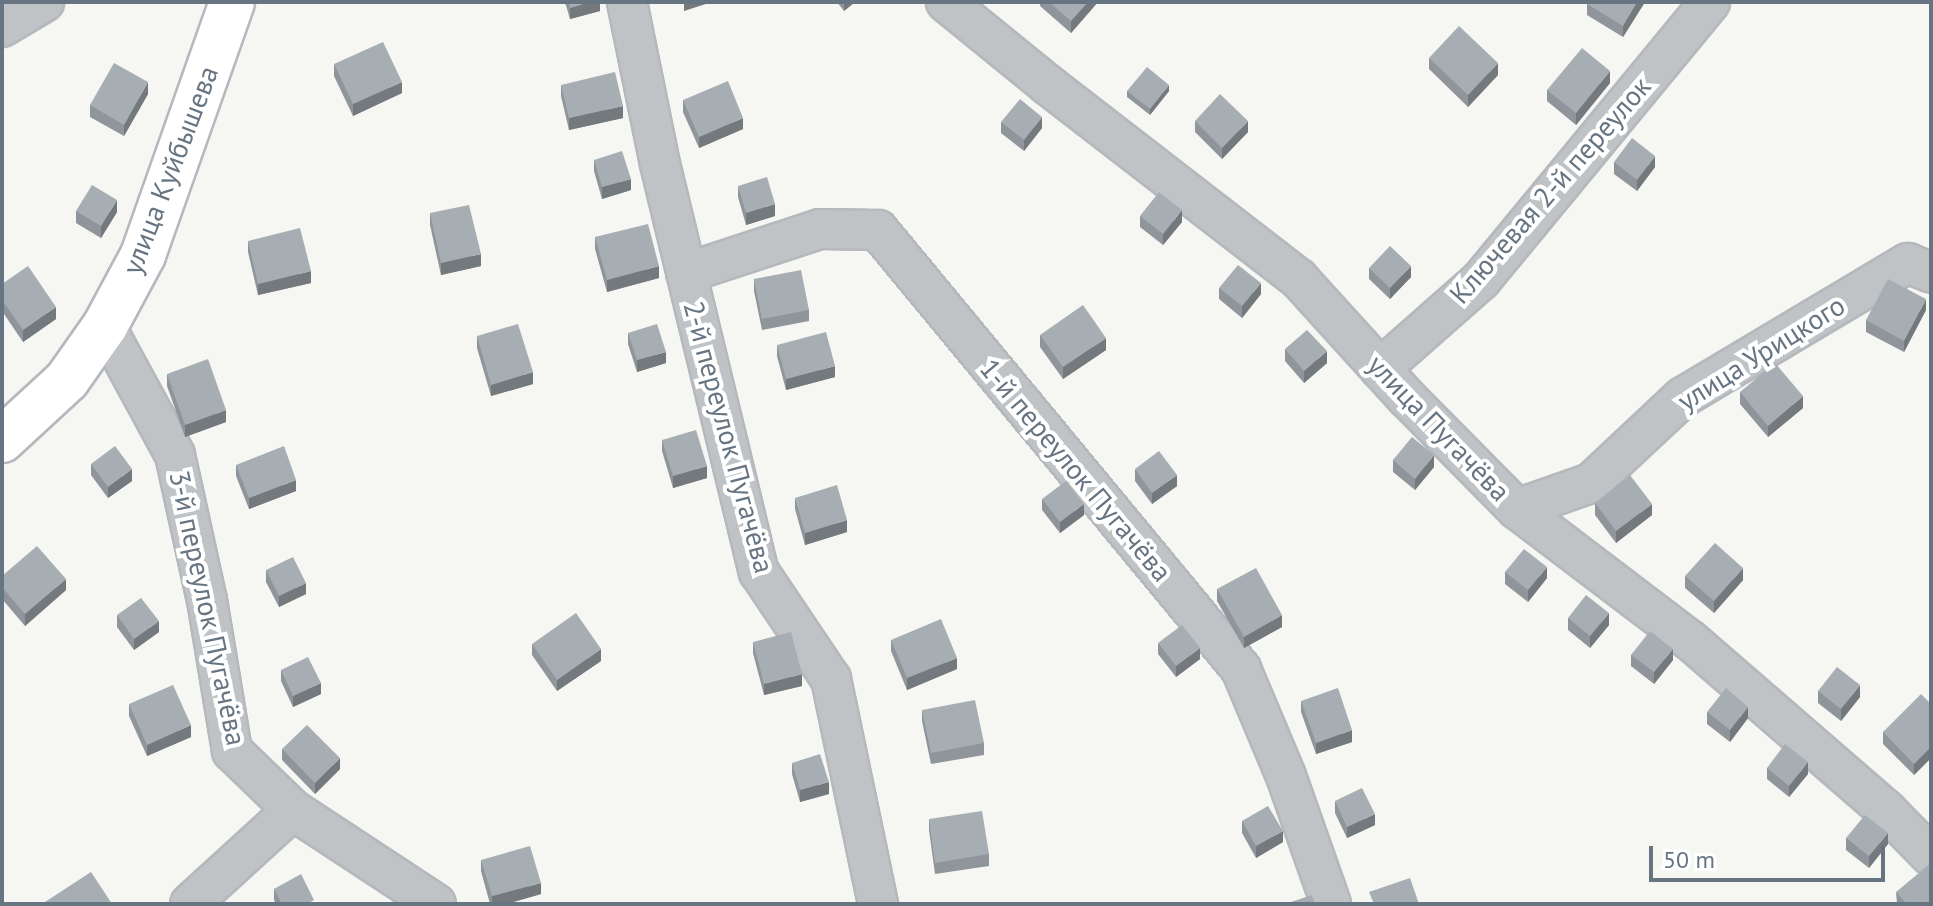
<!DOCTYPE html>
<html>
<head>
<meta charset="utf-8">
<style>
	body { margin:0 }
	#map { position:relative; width:1933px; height:906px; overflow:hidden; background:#f6f6f3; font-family:"PT Sans",sans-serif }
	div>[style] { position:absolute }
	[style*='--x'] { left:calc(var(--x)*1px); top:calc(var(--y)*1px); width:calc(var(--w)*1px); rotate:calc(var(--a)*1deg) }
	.roads { filter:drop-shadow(2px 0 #b5b8bc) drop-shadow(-2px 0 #b5b8bc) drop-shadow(0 2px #b5b8bc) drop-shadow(0 -2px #b5b8bc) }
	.minor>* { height:38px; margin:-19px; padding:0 19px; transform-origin:19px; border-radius:19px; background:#bfc3c6 }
	.major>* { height:44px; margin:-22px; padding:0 22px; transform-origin:22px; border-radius:22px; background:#fff }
	.wall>* { inset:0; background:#8f959a }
	.shaded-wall>* { inset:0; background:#74797d }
	.building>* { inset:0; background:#a6adb3 }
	span { translate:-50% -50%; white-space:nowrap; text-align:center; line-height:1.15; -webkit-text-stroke:8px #fff; paint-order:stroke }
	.street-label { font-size:28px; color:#677582 }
	.frame { position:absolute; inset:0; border:4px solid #677582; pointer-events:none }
	.scale { position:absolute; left:1649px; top:846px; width:236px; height:36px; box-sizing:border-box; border:4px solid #677582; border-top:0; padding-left:10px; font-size:24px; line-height:28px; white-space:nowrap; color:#677582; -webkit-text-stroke:6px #fff; paint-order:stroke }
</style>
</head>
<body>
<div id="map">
	<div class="roads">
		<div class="minor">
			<i style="--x:627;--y:2;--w:165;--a:78.5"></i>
			<i style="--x:660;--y:164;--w:420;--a:76.4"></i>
			<i style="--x:759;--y:572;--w:129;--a:56.1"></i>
			<i style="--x:831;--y:679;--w:230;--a:78.2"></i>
			<i style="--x:946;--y:2;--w:132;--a:39.1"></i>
			<i style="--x:1048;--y:85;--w:316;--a:37.7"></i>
			<i style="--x:1298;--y:278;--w:161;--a:47.8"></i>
			<i style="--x:1406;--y:397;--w:158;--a:45.3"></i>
			<i style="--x:1517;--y:509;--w:218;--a:37.2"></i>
			<i style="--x:1691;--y:641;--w:259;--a:40.9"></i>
			<i style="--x:1887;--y:811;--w:63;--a:45.6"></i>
			<i style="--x:2;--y:27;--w:49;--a:-30.8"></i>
			<i style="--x:686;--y:273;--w:141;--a:-18.2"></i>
			<i style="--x:820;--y:229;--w:58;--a:1"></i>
			<i style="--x:878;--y:230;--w:570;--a:50.41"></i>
			<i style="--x:1241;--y:669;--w:116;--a:67.2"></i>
			<i style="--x:1286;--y:776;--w:136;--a:70.6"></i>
			<i style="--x:105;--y:326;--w:147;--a:61.5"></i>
			<i style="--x:175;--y:455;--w:148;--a:77.6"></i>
			<i style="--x:207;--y:600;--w:153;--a:80.6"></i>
			<i style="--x:232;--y:751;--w:85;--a:44"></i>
			<i style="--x:293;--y:810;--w:171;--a:33.3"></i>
			<i style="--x:1380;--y:369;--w:135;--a:-41.4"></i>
			<i style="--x:1481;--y:280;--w:360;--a:-50.5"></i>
			<i style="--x:1517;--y:509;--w:78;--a:-19.4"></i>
			<i style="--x:1591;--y:483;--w:126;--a:-43.1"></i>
			<i style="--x:1683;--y:397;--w:262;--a:-30.8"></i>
			<i style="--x:1908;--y:263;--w:25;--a:23"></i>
			<i style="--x:190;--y:904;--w:139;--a:-42.4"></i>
		</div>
		<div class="major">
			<i style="--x:2;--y:440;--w:88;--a:-42.7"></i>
			<i style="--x:67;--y:380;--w:66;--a:-54.9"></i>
			<i style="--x:105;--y:326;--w:81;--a:-61.8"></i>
			<i style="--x:143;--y:255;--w:268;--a:-70.6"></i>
		</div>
	</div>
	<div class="wall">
		<i style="clip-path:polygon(565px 2px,600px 2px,600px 11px,570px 19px)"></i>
		<i style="clip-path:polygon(837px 2px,855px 2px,844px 11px)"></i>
		<i style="clip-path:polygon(1040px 2px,1098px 2px,1071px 33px,1040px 6px)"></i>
		<i style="clip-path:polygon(1589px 2px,1645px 2px,1623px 37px,1587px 15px,1587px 4px)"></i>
		<i style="clip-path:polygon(1429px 58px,1498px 75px,1468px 107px,1429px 69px)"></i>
		<i style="clip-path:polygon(334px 64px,402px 93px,353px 116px,334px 76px)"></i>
		<i style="clip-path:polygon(1610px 83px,1576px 125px,1547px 101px,1547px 90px)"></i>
		<i style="clip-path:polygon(561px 85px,623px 118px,569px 130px,561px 96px)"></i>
		<i style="clip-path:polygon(1127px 91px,1169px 91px,1150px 115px,1127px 97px)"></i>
		<i style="clip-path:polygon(148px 94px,124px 136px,90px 117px,90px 105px)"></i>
		<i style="clip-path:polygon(683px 100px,743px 129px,699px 148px,683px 112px)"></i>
		<i style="clip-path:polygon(1195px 121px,1248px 132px,1222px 159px,1195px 132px)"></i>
		<i style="clip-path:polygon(1001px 122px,1042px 128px,1024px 151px,1001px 133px)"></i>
		<i style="clip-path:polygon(594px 160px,631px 190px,602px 199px,594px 171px)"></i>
		<i style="clip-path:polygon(1614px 162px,1655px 167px,1637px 191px,1614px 174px)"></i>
		<i style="clip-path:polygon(738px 186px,775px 216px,746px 225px,738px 197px)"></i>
		<i style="clip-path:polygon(76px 211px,117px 212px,101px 238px,76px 223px)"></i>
		<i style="clip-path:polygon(430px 213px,481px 266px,441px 275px,430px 225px)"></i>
		<i style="clip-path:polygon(1140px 216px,1182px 222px,1163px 245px,1140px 227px)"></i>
		<i style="clip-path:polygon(595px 237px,659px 278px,607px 292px,595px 249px)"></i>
		<i style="clip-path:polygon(248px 241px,311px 283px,258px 295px,248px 252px)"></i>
		<i style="clip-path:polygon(1369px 268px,1411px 277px,1390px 299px,1369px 279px)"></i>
		<i style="clip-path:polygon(754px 279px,809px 310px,809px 321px,762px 330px,754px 291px)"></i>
		<i style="clip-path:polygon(2px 284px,56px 319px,23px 342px,2px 311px)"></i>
		<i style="clip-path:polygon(1219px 288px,1261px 294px,1242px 318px,1219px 299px)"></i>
		<i style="clip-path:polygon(1926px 310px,1904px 352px,1866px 332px,1866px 320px)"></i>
		<i style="clip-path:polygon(628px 333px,666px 363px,637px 372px,628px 344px)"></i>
		<i style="clip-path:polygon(1040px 335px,1106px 350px,1063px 379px,1040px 347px)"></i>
		<i style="clip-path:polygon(477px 336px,533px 384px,491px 396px,477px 348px)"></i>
		<i style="clip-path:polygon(777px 345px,835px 377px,786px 390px,777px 356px)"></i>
		<i style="clip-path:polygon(1285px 349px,1327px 363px,1304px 383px,1285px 361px)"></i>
		<i style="clip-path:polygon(167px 374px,226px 422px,185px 437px,167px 386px)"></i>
		<i style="clip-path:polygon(1740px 392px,1803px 408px,1768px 437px,1740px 404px)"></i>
		<i style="clip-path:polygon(662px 440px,707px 478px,673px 488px,662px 451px)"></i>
		<i style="clip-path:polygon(1393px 460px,1434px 467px,1415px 490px,1393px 472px)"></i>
		<i style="clip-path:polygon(91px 464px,132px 481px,108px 498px,91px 475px)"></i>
		<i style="clip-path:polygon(236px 465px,296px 491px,249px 509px,236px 476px)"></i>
		<i style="clip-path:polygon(1135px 469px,1177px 486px,1152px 504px,1135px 481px)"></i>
		<i style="clip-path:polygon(795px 498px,847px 532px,805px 545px,795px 509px)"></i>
		<i style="clip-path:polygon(1042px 499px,1084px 515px,1060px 533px,1042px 510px)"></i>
		<i style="clip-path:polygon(1595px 503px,1652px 515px,1616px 543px,1595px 515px)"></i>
		<i style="clip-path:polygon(266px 570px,306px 594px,279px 607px,266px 582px)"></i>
		<i style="clip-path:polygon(1505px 572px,1547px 578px,1528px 602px,1505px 584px)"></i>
		<i style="clip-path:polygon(2px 576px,66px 590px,25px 626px,2px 599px)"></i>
		<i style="clip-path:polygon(1685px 576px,1743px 580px,1714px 613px,1685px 588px)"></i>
		<i style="clip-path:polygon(1217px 589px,1282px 627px,1244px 648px,1217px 601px)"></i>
		<i style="clip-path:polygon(117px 615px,159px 632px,134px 650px,117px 627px)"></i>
		<i style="clip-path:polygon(1568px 618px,1609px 625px,1590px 648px,1568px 630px)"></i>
		<i style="clip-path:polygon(891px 640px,957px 669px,907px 690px,891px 651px)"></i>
		<i style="clip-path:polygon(753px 642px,802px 686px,764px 695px,753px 653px)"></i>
		<i style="clip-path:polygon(1158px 643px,1200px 659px,1176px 677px,1158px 654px)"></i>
		<i style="clip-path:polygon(532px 644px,601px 661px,557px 691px,532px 655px)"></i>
		<i style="clip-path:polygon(1631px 655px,1673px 660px,1654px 684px,1631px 666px)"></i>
		<i style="clip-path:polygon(281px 670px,321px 694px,293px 707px,281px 681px)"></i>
		<i style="clip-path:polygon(1818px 691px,1860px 697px,1841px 721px,1818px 703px)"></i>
		<i style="clip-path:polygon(1301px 701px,1352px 742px,1316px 754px,1301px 712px)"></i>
		<i style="clip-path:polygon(129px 704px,191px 737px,147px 756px,129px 716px)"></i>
		<i style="clip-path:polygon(1931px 704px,1931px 758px,1914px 775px,1883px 744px,1883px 732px)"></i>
		<i style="clip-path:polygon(922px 710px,984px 743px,984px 755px,931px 764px,922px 721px)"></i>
		<i style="clip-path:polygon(1707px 712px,1748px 718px,1730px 742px,1707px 724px)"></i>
		<i style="clip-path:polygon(282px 749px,340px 769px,315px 794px,282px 760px)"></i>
		<i style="clip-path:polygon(792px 763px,829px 794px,800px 802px,792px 774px)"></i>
		<i style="clip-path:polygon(1767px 768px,1808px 774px,1789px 797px,1767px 779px)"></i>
		<i style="clip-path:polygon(1335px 801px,1375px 825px,1347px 838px,1335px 813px)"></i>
		<i style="clip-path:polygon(929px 819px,989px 854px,989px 866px,935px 874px,929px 830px)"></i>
		<i style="clip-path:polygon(1242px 821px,1283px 842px,1256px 858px,1242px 833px)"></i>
		<i style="clip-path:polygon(1846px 838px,1888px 844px,1869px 868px,1846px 850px)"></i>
		<i style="clip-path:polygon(481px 860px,541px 894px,506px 904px,490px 904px,481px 871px)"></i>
		<i style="clip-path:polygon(274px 889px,314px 904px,276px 904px,274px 900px)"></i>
		<i style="clip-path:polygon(1896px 892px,1931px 904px,1897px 904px)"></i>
	</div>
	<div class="shaded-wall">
		<i style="clip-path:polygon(590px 2px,600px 2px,600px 11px,570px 19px,570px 8px)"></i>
		<i style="clip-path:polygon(684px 2px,712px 2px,684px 11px)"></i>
		<i style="clip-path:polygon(844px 2px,855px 2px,844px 11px)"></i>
		<i style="clip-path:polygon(1088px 2px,1098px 2px,1071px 33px,1071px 21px)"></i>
		<i style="clip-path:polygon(1637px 2px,1645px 2px,1623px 37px,1623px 26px)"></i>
		<i style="clip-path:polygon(1498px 63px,1498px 75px,1468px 107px,1468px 95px)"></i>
		<i style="clip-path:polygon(1610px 71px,1610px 83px,1576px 125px,1576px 113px)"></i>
		<i style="clip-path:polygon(148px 82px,148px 94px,124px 136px,124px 125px)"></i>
		<i style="clip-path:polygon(402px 82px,402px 93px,353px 116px,353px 104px)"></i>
		<i style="clip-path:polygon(1169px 85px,1169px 91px,1150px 115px,1150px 109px)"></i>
		<i style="clip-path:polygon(623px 106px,623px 118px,569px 130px,569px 118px)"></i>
		<i style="clip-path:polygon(1042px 117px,1042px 128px,1024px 151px,1024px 140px)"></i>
		<i style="clip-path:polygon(743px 118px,743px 129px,699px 148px,699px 137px)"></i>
		<i style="clip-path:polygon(1248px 121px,1248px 132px,1222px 159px,1222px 148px)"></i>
		<i style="clip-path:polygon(1655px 156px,1655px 167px,1637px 191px,1637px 180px)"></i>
		<i style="clip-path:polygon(631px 179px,631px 190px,602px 199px,602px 187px)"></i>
		<i style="clip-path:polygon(117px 200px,117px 212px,101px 238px,101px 226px)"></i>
		<i style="clip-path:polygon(775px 204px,775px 216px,746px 225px,746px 213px)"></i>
		<i style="clip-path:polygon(1182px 210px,1182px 222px,1163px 245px,1163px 234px)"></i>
		<i style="clip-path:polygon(481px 254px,481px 266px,441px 275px,441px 263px)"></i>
		<i style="clip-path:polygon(659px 266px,659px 278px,607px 292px,607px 280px)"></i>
		<i style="clip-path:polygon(1411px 266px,1411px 277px,1390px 299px,1390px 288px)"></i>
		<i style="clip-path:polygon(311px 271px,311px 283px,258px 295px,258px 284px)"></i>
		<i style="clip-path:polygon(1261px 283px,1261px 294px,1242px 318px,1242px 306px)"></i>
		<i style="clip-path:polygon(1926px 299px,1926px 310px,1904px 352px,1904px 341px)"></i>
		<i style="clip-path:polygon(56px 307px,56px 319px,23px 342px,23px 330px)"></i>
		<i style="clip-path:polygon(1106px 338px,1106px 350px,1063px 379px,1063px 367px)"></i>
		<i style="clip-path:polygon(1327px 351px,1327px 363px,1304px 383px,1304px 371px)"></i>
		<i style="clip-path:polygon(666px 352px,666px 363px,637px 372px,637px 360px)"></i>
		<i style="clip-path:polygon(835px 366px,835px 377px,786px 390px,786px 379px)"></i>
		<i style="clip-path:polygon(533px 372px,533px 384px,491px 396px,491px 385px)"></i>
		<i style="clip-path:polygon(1803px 396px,1803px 408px,1768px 437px,1768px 426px)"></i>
		<i style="clip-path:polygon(226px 410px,226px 422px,185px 437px,185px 425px)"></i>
		<i style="clip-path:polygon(1434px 455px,1434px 467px,1415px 490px,1415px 479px)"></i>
		<i style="clip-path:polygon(707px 466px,707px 478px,673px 488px,673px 476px)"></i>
		<i style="clip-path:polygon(132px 469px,132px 481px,108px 498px,108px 487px)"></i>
		<i style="clip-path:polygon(1177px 475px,1177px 486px,1152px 504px,1152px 493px)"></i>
		<i style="clip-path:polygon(296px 480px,296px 491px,249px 509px,249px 498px)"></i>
		<i style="clip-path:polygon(1084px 504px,1084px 515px,1060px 533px,1060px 522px)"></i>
		<i style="clip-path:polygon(1652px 504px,1652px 515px,1616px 543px,1616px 531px)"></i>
		<i style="clip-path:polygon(847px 520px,847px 532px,805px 545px,805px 533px)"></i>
		<i style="clip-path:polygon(1547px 567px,1547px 578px,1528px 602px,1528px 590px)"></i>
		<i style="clip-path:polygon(1743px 568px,1743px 580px,1714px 613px,1714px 601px)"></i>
		<i style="clip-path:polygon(66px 579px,66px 590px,25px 626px,25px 614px)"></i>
		<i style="clip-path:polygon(306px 583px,306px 594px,279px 607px,279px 596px)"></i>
		<i style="clip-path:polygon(1609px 613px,1609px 625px,1590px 648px,1590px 636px)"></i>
		<i style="clip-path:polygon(1282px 615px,1282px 627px,1244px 648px,1244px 637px)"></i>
		<i style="clip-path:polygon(159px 621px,159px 632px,134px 650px,134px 639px)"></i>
		<i style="clip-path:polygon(1200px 648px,1200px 659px,1176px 677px,1176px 666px)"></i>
		<i style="clip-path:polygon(601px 649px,601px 661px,557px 691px,557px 680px)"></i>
		<i style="clip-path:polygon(1673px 649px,1673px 660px,1654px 684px,1654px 672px)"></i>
		<i style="clip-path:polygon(957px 658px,957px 669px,907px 690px,907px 678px)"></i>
		<i style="clip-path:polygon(802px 674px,802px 686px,764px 695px,764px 684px)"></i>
		<i style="clip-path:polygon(321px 683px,321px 694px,293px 707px,293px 696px)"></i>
		<i style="clip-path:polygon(1860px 685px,1860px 697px,1841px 721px,1841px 709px)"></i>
		<i style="clip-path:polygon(1748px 707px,1748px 718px,1730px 742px,1730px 730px)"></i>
		<i style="clip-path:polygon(191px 725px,191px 737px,147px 756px,147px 745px)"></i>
		<i style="clip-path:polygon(1352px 730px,1352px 742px,1316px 754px,1316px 743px)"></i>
		<i style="clip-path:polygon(1931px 747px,1931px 758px,1914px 775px,1914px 764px)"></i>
		<i style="clip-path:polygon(340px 758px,340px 769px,315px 794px,315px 783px)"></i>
		<i style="clip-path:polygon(1808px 762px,1808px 774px,1789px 797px,1789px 786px)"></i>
		<i style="clip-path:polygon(829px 782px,829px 794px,800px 802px,800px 790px)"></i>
		<i style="clip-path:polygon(1375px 814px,1375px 825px,1347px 838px,1347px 827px)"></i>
		<i style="clip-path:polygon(1283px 831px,1283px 842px,1256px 858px,1256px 846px)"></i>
		<i style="clip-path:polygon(1888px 833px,1888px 844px,1869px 868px,1869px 856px)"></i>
		<i style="clip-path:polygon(541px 883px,541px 894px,506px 904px,492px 904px,492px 896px)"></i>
	</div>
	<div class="building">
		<i style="clip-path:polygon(569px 2px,590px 2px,570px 8px)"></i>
		<i style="clip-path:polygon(1049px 2px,1088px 2px,1071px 21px)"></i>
		<i style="clip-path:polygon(1589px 2px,1637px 2px,1623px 26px,1587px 4px)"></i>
		<i style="clip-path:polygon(1459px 26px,1498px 63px,1468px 95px,1429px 58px)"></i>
		<i style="clip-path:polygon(383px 42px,402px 82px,353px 104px,334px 64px)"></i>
		<i style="clip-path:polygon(1582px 48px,1610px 71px,1576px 113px,1547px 90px)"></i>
		<i style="clip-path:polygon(114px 63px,148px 82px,124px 125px,90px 105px)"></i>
		<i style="clip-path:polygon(1147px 67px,1169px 85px,1150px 109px,1127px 91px)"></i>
		<i style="clip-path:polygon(615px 72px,623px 106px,569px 118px,561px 85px)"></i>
		<i style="clip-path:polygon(728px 81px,743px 118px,699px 137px,683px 100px)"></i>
		<i style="clip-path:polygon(1220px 94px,1248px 121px,1222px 148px,1195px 121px)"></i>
		<i style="clip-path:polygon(1020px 99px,1042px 117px,1024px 140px,1001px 122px)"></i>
		<i style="clip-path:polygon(1632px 138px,1655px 156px,1637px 180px,1614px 162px)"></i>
		<i style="clip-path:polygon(622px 151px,631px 179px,602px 187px,594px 160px)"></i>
		<i style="clip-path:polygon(767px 177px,775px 204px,746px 213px,738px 186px)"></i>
		<i style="clip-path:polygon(92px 185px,117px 200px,101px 226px,76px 211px)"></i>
		<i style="clip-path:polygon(1159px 192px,1182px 210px,1163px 234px,1140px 216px)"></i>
		<i style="clip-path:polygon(469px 205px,481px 254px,441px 263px,430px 213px)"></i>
		<i style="clip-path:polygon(648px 224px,659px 266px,607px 280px,595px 237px)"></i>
		<i style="clip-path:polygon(300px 228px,311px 271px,258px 284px,248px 241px)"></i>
		<i style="clip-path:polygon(1390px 246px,1411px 266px,1390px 288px,1369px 268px)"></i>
		<i style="clip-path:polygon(1238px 265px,1261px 283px,1242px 306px,1219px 288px)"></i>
		<i style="clip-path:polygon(28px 266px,56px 307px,23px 330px,2px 300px,2px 284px)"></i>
		<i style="clip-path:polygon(801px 270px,809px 310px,762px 319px,754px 279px)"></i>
		<i style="clip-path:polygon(1888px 279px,1926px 299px,1904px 341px,1866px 320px)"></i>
		<i style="clip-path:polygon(1083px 305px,1106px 338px,1063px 367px,1040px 335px)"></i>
		<i style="clip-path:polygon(518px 324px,533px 372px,491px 385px,477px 336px)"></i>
		<i style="clip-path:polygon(657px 324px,666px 352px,637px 360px,628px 333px)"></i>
		<i style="clip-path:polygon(1307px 330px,1327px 351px,1304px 371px,1285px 349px)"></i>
		<i style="clip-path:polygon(826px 332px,835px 366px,786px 379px,777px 345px)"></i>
		<i style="clip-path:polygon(208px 359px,226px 410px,185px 425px,167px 374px)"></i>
		<i style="clip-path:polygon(1775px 363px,1803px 396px,1768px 426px,1740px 392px)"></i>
		<i style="clip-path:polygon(696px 430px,707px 466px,673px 476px,662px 440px)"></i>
		<i style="clip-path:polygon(1412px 437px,1434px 455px,1415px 479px,1393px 460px)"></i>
		<i style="clip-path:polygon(115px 446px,132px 469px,108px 487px,91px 464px)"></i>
		<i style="clip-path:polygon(284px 446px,296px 480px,249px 498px,236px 465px)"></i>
		<i style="clip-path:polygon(1159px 451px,1177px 475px,1152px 493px,1135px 469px)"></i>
		<i style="clip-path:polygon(1630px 475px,1652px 504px,1616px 531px,1595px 503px)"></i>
		<i style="clip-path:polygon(1066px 481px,1084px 504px,1060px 522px,1042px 499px)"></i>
		<i style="clip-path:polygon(837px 485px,847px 520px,805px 533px,795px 498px)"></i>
		<i style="clip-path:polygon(1715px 543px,1743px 568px,1714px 601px,1685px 576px)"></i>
		<i style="clip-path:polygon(37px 546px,66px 579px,25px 614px,2px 587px,2px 576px)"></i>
		<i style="clip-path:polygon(1524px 549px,1547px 567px,1528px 590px,1505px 572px)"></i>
		<i style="clip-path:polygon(293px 557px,306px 583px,279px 596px,266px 570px)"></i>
		<i style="clip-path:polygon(1256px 568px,1282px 615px,1244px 637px,1217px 589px)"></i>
		<i style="clip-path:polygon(1586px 595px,1609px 613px,1590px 636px,1568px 618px)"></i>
		<i style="clip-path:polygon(141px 598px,159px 621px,134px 639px,117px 615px)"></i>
		<i style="clip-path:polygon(576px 613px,601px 649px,557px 680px,532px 644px)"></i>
		<i style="clip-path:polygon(941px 619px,957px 658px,907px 678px,891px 640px)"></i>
		<i style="clip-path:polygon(1182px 625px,1200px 648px,1176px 666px,1158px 643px)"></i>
		<i style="clip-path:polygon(1650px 631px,1673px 649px,1654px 672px,1631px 655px)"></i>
		<i style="clip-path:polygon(791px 632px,802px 674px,764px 684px,753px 642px)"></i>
		<i style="clip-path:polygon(308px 657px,321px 683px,293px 696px,281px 670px)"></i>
		<i style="clip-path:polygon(1837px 667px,1860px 685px,1841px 709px,1818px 691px)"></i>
		<i style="clip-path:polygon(173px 685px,191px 725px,147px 745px,129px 704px)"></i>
		<i style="clip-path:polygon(1338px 688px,1352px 730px,1316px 743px,1301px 701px)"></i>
		<i style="clip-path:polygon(1726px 688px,1748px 707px,1730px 730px,1707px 712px)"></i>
		<i style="clip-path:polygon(1921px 694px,1931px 704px,1931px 747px,1914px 764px,1883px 732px)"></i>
		<i style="clip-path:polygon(975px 700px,984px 743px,931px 753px,922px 710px)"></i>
		<i style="clip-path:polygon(307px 725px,340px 758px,315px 783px,282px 749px)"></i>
		<i style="clip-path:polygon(1785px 744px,1808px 762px,1789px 786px,1767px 768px)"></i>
		<i style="clip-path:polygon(820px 754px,829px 782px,800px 790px,792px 763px)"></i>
		<i style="clip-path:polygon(1362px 788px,1375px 814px,1347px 827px,1335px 801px)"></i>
		<i style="clip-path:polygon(1268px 806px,1283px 831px,1256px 846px,1242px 821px)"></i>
		<i style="clip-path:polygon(982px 811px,989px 854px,935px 863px,929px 819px)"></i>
		<i style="clip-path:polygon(1865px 815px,1888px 833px,1869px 856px,1846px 838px)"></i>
		<i style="clip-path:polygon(530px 846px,541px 883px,492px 896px,481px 860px)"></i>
		<i style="clip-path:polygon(1931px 863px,1931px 904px,1907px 904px,1896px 892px)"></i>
		<i style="clip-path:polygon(91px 872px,112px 904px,46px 904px,45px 902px)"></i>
		<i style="clip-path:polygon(301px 874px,314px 900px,307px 904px,282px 904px,274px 889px)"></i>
		<i style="clip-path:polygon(1410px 878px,1419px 904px,1374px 904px,1369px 892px)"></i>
		<i style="clip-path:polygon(1312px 895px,1315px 904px,1285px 904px)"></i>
	</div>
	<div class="street-label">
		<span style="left:170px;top:170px;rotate:-69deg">улица Куйбышева</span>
		<span style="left:1550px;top:190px;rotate:-49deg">Ключевая 2-й переулок</span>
		<span style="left:1761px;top:353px;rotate:-32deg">улица Урицкого</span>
		<span style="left:1439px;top:428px;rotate:46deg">улица Пугачёва</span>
		<span style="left:729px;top:437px;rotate:75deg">2-й переулок Пугачёва</span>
		<span style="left:1076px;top:470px;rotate:50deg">1-й переулок Пугачёва</span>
		<span style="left:208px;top:608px;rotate:78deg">3-й переулок Пугачёва</span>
	</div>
	<div class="frame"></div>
	<div class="scale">50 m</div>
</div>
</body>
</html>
